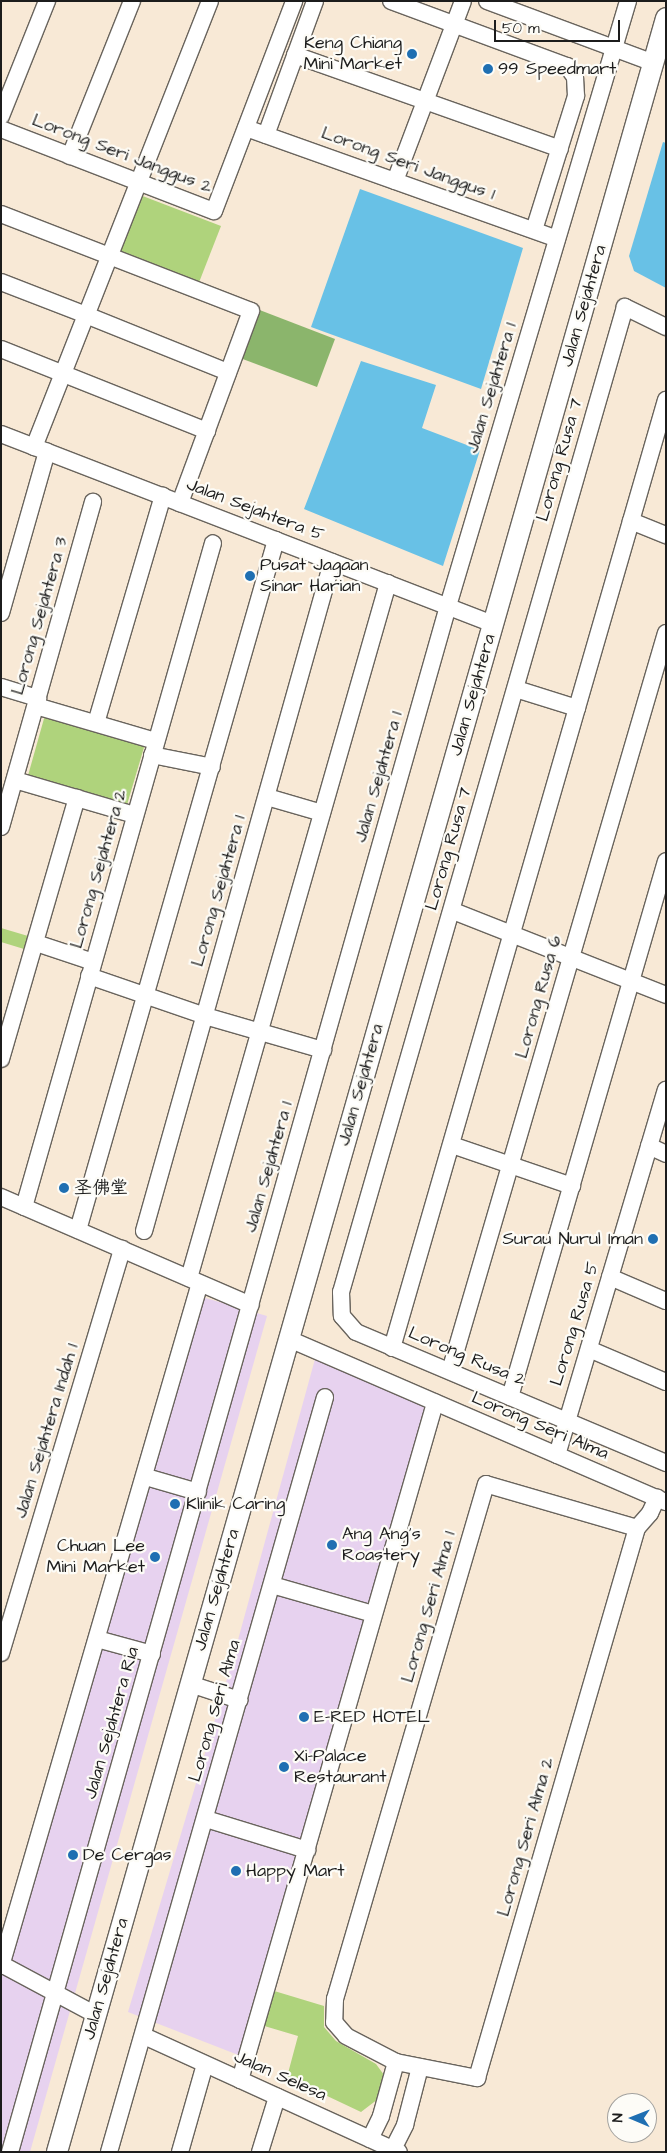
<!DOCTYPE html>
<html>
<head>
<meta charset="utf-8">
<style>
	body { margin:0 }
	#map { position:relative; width:667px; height:2153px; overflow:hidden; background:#f8e9d6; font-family:"Architects Daughter","LXGW WenKai TC",sans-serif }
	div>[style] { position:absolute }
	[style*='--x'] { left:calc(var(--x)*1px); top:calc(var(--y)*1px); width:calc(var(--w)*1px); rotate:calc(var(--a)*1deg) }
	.built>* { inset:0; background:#e7d2ef }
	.green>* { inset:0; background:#afd37c }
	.forest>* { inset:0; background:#8bb56c }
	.water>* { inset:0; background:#68c1e6 }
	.roads { filter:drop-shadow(1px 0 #69645d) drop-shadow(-1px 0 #69645d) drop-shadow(0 1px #69645d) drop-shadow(0 -1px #69645d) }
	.minor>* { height:16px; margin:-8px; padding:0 8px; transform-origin:8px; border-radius:8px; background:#fff }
	.major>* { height:20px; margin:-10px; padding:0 10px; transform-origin:10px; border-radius:10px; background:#fff }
	.dots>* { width:14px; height:14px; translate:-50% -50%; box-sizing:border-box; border:2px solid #fdfcf7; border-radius:50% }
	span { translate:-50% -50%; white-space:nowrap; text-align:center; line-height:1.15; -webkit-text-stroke:4.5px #fdfcf7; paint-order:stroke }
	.poi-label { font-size:18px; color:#1c1c1c }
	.right { translate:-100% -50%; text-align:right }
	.left { translate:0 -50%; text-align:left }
	.street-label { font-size:18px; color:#1c1c1c }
	.frame { position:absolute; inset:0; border:2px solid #1c1c1c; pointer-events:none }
	.north { position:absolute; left:607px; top:2093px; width:50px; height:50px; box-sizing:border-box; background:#fdfcf7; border:1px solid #a3a29f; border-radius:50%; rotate:271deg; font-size:14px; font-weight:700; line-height:20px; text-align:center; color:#1c1c1c }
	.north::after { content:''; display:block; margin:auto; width:18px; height:22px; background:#1f6fb2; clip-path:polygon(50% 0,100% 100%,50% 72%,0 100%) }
	.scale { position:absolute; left:494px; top:20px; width:126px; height:22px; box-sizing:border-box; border:2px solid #1c1c1c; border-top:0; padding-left:6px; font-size:15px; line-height:18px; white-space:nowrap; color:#1c1c1c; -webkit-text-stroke:4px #fdfcf7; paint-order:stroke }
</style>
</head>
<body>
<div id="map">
	<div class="built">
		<i style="clip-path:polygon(192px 1294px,267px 1316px,30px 2152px,1px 2152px,1px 1943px)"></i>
		<i style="clip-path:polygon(315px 1359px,436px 1410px,251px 2060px,128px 2012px,230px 1669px)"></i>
	</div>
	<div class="green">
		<i style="clip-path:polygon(140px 195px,221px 226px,198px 285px,118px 253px)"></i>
		<i style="clip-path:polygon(45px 715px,145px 744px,126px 808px,27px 779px)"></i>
		<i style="clip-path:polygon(1px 928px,28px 936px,24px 949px,1px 942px)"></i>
		<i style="clip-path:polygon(271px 1990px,324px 2006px,324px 2027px,336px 2041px,376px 2064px,384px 2075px,378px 2099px,361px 2112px,287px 2077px,298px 2036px,261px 2025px)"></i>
	</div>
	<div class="forest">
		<i style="clip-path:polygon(257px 309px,335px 339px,317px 387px,240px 358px)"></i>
	</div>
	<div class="water">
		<i style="clip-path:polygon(663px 142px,666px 143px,666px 288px,634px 271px,629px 256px)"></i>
		<i style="clip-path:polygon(360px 189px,523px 248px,481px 389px,311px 327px)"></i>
		<i style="clip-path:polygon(361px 361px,436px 385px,422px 428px,480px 450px,443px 566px,304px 509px)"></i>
	</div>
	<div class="roads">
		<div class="minor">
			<i style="--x:210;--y:1;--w:338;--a:111.5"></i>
			<i style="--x:86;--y:315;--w:153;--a:21.9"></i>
			<i style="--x:391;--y:1;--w:188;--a:20.3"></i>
			<i style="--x:567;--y:66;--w:14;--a:54"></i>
			<i style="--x:575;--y:77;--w:19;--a:87"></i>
			<i style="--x:576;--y:96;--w:140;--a:107.4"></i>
			<i style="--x:487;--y:1;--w:178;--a:20.4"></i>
			<i style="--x:295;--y:55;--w:281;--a:19.5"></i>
			<i style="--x:1;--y:116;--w:124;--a:-68.2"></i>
			<i style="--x:246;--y:128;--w:330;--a:19.6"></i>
			<i style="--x:1;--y:129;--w:228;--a:21.1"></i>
			<i style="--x:214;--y:211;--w:225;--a:-69.1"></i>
			<i style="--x:266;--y:135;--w:143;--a:-69.9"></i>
			<i style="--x:70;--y:156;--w:167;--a:-68.2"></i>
			<i style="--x:395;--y:181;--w:192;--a:-69.3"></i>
			<i style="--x:1;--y:214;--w:268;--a:21.2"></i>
			<i style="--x:251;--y:311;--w:205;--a:110.3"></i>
			<i style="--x:1;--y:282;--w:91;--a:21.2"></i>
			<i style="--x:86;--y:315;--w:142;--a:111.5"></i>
			<i style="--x:666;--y:327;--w:46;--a:-154"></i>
			<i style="--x:625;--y:307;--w:1025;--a:106.08"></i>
			<i style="--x:341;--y:1292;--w:24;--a:88"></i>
			<i style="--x:342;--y:1316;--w:21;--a:49"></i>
			<i style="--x:356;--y:1332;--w:337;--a:22.9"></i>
			<i style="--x:1;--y:349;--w:222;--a:21.7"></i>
			<i style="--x:1;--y:434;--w:527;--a:21.12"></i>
			<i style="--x:631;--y:521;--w:38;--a:22"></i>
			<i style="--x:1;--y:613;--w:168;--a:-74.1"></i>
			<i style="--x:1;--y:687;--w:39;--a:17"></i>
			<i style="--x:516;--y:689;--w:64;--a:17.3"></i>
			<i style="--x:36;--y:706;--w:125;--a:16.3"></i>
			<i style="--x:96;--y:723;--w:237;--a:-73.6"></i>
			<i style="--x:152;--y:755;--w:61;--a:11.3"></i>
			<i style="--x:15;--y:780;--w:125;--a:16.3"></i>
			<i style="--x:267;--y:797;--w:57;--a:16.2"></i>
			<i style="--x:1;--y:827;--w:338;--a:-74.2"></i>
			<i style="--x:453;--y:911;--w:229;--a:21.5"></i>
			<i style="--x:36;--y:943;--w:60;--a:18.4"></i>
			<i style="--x:89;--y:976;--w:123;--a:19"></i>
			<i style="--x:205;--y:1016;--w:123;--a:16.1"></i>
			<i style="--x:1;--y:1059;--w:272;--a:-73.8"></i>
			<i style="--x:452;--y:1145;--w:127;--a:18.9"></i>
			<i style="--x:649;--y:1146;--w:19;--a:25"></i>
			<i style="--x:1;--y:1197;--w:272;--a:23.4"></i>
			<i style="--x:24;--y:1207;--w:690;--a:-74.11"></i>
			<i style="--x:78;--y:1230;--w:718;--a:-73.99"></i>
			<i style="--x:144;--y:1231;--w:695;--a:-74.3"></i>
			<i style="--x:610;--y:1277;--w:61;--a:23.2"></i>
			<i style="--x:189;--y:1278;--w:723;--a:-74.02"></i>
			<i style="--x:289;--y:1339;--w:411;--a:23.4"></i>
			<i style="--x:392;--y:1348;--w:987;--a:-73.88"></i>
			<i style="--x:589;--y:1349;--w:84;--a:23.2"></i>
			<i style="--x:450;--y:1371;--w:769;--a:-73.69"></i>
			<i style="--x:510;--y:1397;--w:558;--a:-73.77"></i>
			<i style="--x:557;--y:1455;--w:381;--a:-73.4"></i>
			<i style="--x:146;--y:1477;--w:54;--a:16.1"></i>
			<i style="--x:637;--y:1528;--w:157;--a:-163.8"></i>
			<i style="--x:486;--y:1484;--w:537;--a:106.34"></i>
			<i style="--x:335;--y:1999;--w:23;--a:92"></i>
			<i style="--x:334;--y:2022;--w:18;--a:49"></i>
			<i style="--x:346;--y:2036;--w:56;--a:27.5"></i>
			<i style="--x:396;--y:2062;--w:83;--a:11.2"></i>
			<i style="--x:477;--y:2078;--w:573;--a:-73.78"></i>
			<i style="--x:637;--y:1528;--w:20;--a:-49"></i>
			<i style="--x:650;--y:1513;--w:17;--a:-65"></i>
			<i style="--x:272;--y:1585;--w:105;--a:16"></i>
			<i style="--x:97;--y:1639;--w:57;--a:15.3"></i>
			<i style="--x:1;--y:1653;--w:422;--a:-73.3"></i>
			<i style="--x:190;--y:1684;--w:52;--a:18.1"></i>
			<i style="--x:206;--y:1819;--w:106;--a:17.1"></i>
			<i style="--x:1;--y:1964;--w:108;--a:28.2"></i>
			<i style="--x:1;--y:1966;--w:711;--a:-73.76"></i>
			<i style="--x:144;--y:2036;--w:280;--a:24.5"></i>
			<i style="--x:240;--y:2080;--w:705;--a:-73.93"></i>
			<i style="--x:370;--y:2139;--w:25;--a:-64"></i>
			<i style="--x:381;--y:2116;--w:56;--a:-74.5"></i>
			<i style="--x:393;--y:2149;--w:27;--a:-63"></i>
			<i style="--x:405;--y:2125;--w:60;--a:-75.5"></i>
			<i style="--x:10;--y:2152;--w:1607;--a:-74.18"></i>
			<i style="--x:448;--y:606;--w:631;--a:-73.43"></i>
			<i style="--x:109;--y:2152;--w:785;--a:-74.03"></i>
			<i style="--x:180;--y:2152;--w:91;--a:-74.1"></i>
			<i style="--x:260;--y:2152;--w:58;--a:-72.8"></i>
		</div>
		<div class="major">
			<i style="--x:57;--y:2152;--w:2219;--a:-74.07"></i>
		</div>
	</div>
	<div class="dots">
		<i style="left:412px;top:54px;background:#1f6fb2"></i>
		<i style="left:488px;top:69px;background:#1f6fb2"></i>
		<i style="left:250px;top:576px;background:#1f6fb2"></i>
		<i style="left:64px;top:1188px;background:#1f6fb2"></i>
		<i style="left:653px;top:1239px;background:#1f6fb2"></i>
		<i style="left:175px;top:1504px;background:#1f6fb2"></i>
		<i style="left:332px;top:1545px;background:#1f6fb2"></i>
		<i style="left:155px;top:1557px;background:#1f6fb2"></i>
		<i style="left:304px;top:1717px;background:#1f6fb2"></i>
		<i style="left:284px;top:1767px;background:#1f6fb2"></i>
		<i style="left:73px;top:1855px;background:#1f6fb2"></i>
		<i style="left:236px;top:1871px;background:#1f6fb2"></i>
	</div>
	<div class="poi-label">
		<span class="right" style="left:402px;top:54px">Keng Chiang<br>Mini Market</span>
		<span class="left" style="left:498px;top:69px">99 Speedmart</span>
		<span class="left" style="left:260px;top:576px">Pusat Jagaan<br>Sinar Harian</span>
		<span class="left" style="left:74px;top:1188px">圣佛堂</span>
		<span class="right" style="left:643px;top:1239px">Surau Nurul Iman</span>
		<span class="left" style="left:186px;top:1504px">Klinik Caring</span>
		<span class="left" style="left:342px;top:1545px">Ang Ang's<br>Roastery</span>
		<span class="right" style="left:145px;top:1557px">Chuan Lee<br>Mini Market</span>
		<span class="left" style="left:314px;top:1717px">E-RED HOTEL</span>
		<span class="left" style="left:294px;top:1767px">Xi-Palace<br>Restaurant</span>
		<span class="left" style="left:83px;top:1855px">De Cergas</span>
		<span class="left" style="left:246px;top:1871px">Happy Mart</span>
	</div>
	<div class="street-label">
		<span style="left:122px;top:154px;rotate:21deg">Lorong Seri Janggus 2</span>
		<span style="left:408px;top:164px;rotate:20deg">Lorong Seri Janggus 1</span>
		<span style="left:584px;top:306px;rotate:-74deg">Jalan Sejahtera</span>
		<span style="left:492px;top:388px;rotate:-73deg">Jalan Sejahtera 1</span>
		<span style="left:560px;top:460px;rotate:-74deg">Lorong Rusa 7</span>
		<span style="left:255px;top:510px;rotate:21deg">Jalan Sejahtera 5</span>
		<span style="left:40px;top:616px;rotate:-74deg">Lorong Sejahtera 3</span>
		<span style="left:473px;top:695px;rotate:-74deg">Jalan Sejahtera</span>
		<span style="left:379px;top:777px;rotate:-74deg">Jalan Sejahtera 1</span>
		<span style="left:449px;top:849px;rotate:-74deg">Lorong Rusa 7</span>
		<span style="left:99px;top:869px;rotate:-74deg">Lorong Sejahtera 2</span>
		<span style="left:219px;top:891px;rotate:-74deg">Lorong Sejahtera 1</span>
		<span style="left:539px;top:997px;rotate:-74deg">Lorong Rusa 6</span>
		<span style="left:361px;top:1085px;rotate:-74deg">Jalan Sejahtera</span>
		<span style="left:269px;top:1167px;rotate:-74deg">Jalan Sejahtera 1</span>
		<span style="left:575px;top:1324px;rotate:-73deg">Lorong Rusa 5</span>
		<span style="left:467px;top:1357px;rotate:23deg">Lorong Rusa 2</span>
		<span style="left:540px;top:1426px;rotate:23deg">Lorong Seri Alma</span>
		<span style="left:47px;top:1431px;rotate:-73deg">Jalan Sejahtera Indah 1</span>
		<span style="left:217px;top:1590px;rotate:-74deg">Jalan Sejahtera</span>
		<span style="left:429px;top:1607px;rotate:-74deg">Lorong Seri Alma 1</span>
		<span style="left:215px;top:1711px;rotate:-74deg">Lorong Seri Alma</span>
		<span style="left:112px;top:1723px;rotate:-74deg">Jalan Sejahtera Ria</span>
		<span style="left:526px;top:1837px;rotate:-74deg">Lorong Seri Alma 2</span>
		<span style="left:106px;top:1979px;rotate:-74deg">Jalan Sejahtera</span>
		<span style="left:280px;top:2076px;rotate:24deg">Jalan Selesa</span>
	</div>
	<div class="frame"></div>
	<div class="north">N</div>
	<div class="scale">50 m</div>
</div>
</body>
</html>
